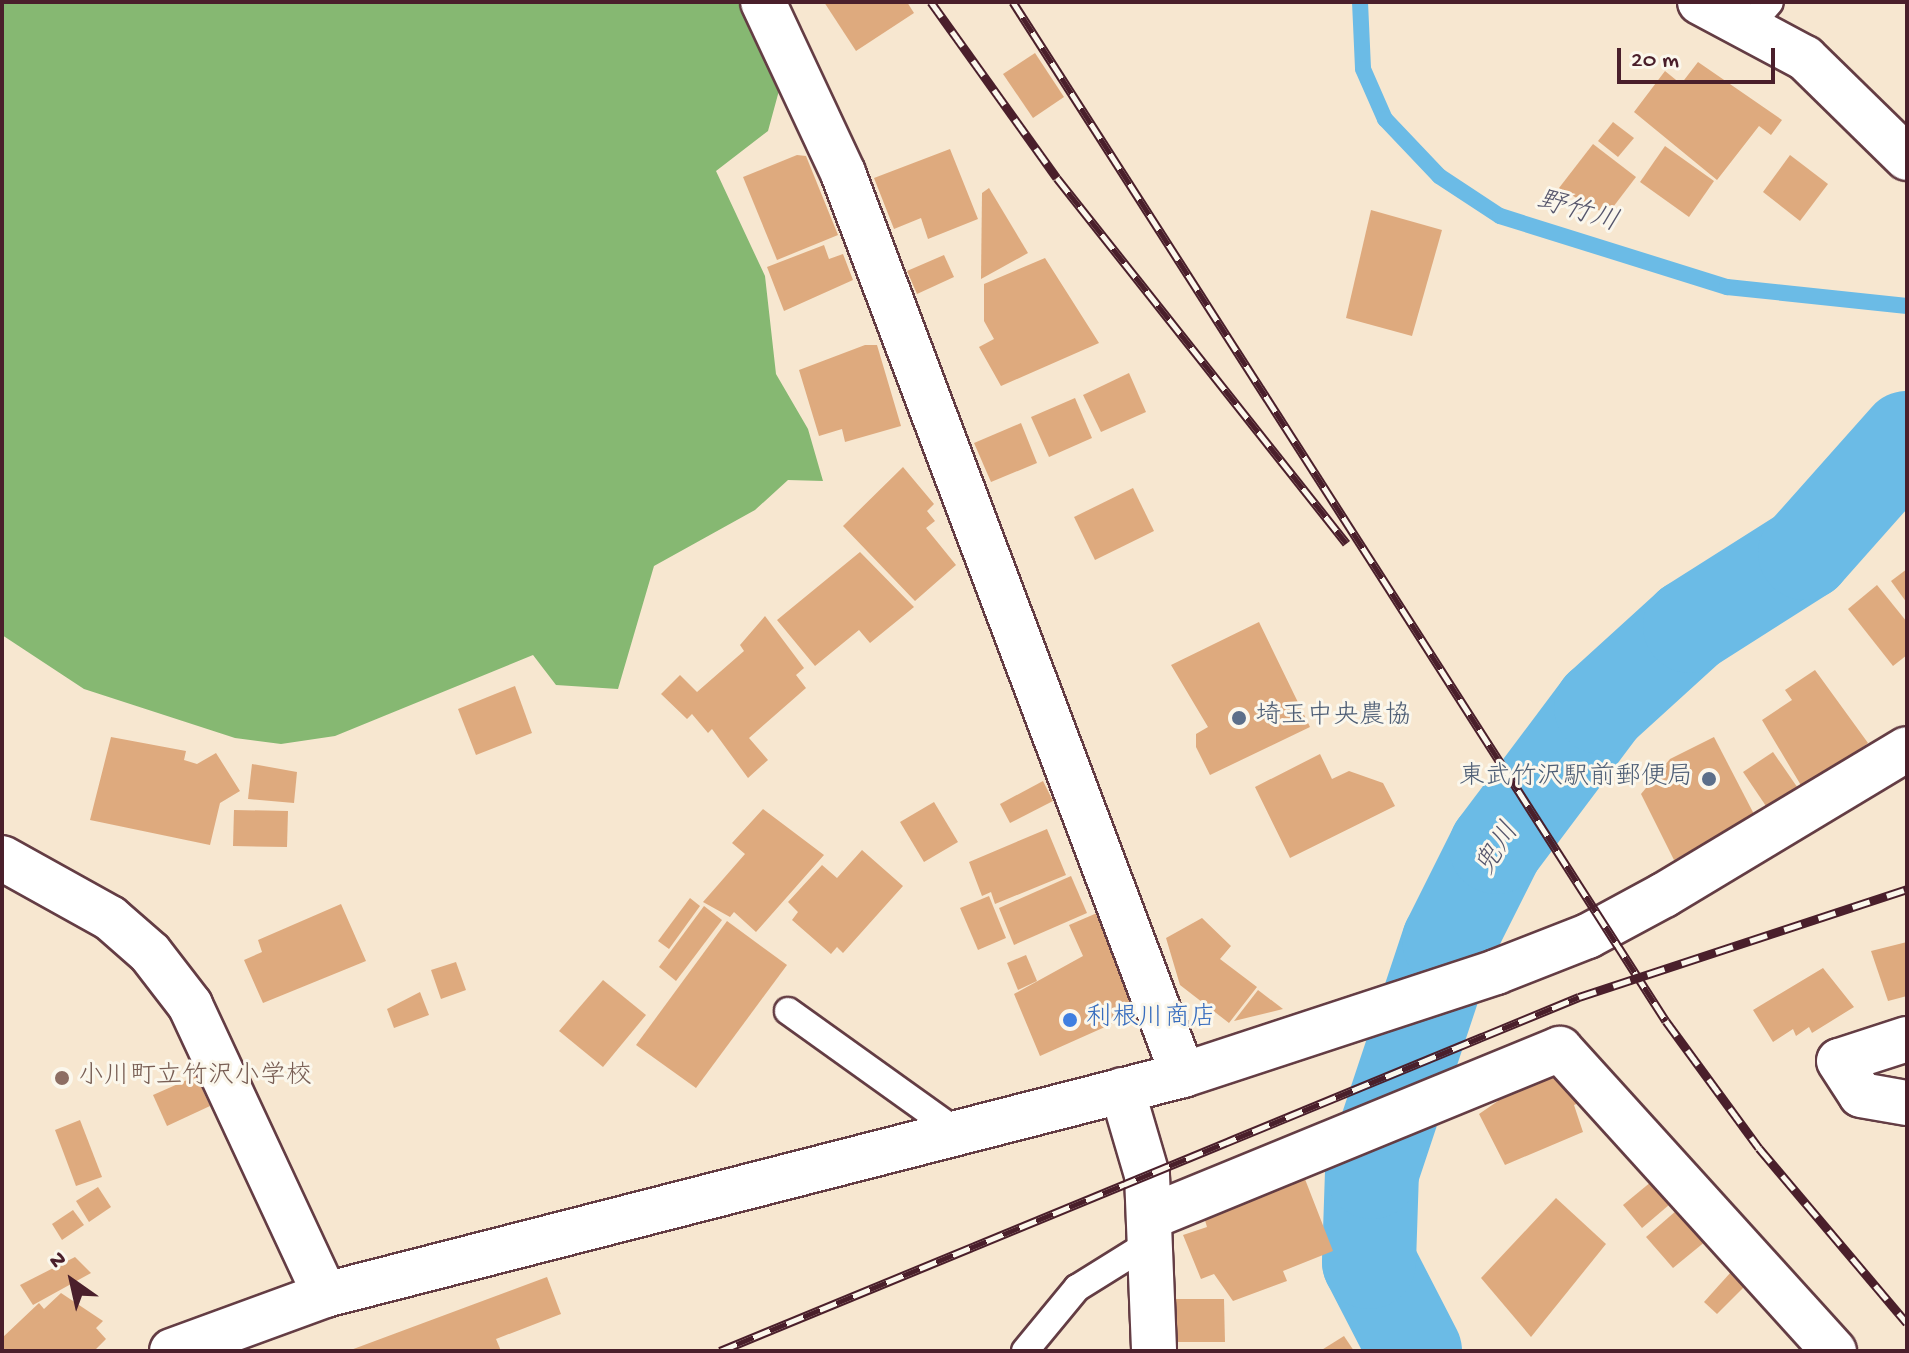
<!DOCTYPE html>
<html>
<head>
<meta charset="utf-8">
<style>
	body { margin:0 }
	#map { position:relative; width:1909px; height:1353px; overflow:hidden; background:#f7e7d0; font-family:"Gochi Hand","Klee One",sans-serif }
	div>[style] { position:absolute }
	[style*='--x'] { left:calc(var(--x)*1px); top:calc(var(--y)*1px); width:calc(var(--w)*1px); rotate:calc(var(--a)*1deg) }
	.forest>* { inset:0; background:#86b872 }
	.stream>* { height:16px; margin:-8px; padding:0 8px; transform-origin:8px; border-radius:8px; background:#6bbbe6 }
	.river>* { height:94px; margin:-47px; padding:0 47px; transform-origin:47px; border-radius:47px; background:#6bbbe6 }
	.building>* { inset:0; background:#deaa7e }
	.roads { filter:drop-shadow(2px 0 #643d44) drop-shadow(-2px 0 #643d44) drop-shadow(0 2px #643d44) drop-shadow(0 -2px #643d44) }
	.lane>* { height:26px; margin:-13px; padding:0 13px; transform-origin:13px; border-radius:13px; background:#fff }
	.street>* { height:44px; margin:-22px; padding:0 22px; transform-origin:22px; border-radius:22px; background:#fff }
	.secondary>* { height:44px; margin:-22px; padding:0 22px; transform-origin:22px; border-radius:22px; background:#fff }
	.rail>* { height:9px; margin-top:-4.5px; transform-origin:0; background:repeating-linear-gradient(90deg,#fbf7ec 0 18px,#4a1f2b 0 36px); box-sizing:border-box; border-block:2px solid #4a1f2b }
	.dots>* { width:22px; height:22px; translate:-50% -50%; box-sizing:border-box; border:4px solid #fbf7ec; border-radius:50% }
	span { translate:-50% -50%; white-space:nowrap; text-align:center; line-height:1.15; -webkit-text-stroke:6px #fbf7ec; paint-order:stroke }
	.service-label { font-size:26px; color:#4e5e75 }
	.left { translate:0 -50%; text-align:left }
	.right { translate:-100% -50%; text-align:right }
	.shop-label { font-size:26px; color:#366cbe }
	.education-label { font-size:26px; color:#785e54 }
	.water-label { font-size:28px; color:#56566c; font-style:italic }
	.frame { position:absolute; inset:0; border:4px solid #4a1f2b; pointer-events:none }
	.north { position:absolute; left:32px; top:1241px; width:80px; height:80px; -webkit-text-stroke:6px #fbf7ec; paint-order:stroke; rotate:326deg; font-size:22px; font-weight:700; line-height:32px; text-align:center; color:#4a1f2b }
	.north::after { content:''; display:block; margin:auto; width:28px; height:36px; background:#4a1f2b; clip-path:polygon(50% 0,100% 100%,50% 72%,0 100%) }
	.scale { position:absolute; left:1617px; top:48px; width:158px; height:36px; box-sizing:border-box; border:4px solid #4a1f2b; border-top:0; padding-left:10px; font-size:24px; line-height:28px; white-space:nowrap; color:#4a1f2b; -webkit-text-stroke:6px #fbf7ec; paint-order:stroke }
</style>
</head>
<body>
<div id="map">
	<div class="forest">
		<i style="clip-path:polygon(2px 2px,739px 2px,780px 87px,768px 131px,716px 171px,765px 276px,776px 374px,808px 429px,823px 481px,788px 480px,755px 510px,654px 566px,618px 689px,556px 685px,533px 655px,335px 736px,281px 744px,235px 738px,84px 689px,2px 635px)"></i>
	</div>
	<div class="stream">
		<i style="--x:1360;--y:2;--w:67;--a:87.4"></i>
		<i style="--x:1363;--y:69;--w:55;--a:66.3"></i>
		<i style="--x:1385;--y:119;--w:79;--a:46.5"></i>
		<i style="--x:1439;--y:176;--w:73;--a:33.3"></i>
		<i style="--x:1500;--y:216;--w:238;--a:17.4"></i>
		<i style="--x:1727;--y:287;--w:181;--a:6"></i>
	</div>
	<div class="river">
		<i style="--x:1415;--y:1351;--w:100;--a:-117.3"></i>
		<i style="--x:1369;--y:1262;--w:90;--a:-88.1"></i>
		<i style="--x:1372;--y:1172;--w:243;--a:-71.6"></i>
		<i style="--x:1449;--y:941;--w:105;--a:-63.4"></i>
		<i style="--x:1496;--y:847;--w:175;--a:-53.1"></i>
		<i style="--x:1601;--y:707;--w:120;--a:-42.3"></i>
		<i style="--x:1690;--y:626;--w:136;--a:-32.4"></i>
		<i style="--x:1805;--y:553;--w:154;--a:-48.4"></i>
	</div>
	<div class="building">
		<i style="clip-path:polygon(824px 2px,907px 2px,914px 13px,856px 51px)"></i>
		<i style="clip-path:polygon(1035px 53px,1064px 97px,1033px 118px,1003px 74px)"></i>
		<i style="clip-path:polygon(1698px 62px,1782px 120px,1771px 135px,1759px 126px,1717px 180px,1634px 112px,1665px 71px,1681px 84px)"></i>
		<i style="clip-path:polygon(1613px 122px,1634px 138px,1618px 157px,1598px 141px)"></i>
		<i style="clip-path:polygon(1593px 144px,1636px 177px,1607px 215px,1559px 188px)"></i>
		<i style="clip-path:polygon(1665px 146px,1714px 181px,1689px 217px,1640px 182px)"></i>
		<i style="clip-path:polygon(950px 149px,978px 219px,928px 239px,921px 218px,894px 229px,874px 178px)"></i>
		<i style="clip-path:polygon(797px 155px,806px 156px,838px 235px,777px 260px,743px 177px)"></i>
		<i style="clip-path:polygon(1790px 155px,1828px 184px,1800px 221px,1763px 192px)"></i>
		<i style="clip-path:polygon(989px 188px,1028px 253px,981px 279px,982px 193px)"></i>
		<i style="clip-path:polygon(1371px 210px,1442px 230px,1412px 336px,1346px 318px)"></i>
		<i style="clip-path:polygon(824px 245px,829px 259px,843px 254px,853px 280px,784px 311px,767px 267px)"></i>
		<i style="clip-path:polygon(944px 255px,954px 277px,917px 294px,907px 271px)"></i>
		<i style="clip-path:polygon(1045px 258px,1099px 343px,1001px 386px,979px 347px,994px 339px,984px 321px,984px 284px)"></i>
		<i style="clip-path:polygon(865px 345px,877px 345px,901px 426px,845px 442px,842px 429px,819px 436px,799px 370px)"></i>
		<i style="clip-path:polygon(1129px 373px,1146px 412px,1101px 432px,1083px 395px)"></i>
		<i style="clip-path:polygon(1075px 398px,1092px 438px,1049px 457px,1031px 417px)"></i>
		<i style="clip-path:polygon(1021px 423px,1037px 463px,991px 482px,974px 443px)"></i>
		<i style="clip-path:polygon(903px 467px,934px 504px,927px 511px,935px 521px,926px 528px,956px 565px,915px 601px,843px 526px)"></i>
		<i style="clip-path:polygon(1133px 488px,1154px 531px,1095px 560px,1074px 517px)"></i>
		<i style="clip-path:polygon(860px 552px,914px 607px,870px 643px,859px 630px,815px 666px,777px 620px)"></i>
		<i style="clip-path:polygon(1907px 569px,1907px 603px,1891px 581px)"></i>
		<i style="clip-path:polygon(1877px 585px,1907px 622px,1907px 655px,1893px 666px,1848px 609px)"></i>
		<i style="clip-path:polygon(765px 616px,804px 668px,796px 675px,806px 688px,749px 738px,768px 760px,748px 778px,712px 729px,708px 733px,692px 714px,687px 719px,661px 694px,680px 675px,697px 692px,744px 651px,740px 645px)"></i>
		<i style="clip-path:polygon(1259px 622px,1310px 727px,1210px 775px,1196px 747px,1196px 734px,1208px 727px,1171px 665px)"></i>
		<i style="clip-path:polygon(1815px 670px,1868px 743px,1805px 792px,1762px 720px,1792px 700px,1785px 690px)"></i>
		<i style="clip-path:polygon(515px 686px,532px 733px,476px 755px,458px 709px)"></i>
		<i style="clip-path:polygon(111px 737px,186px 751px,184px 760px,197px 764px,216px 753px,240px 791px,220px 803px,210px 845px,90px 820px)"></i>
		<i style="clip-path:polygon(1714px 737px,1756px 818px,1674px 860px,1641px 794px,1670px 759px)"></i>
		<i style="clip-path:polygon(1773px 752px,1802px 794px,1772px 815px,1743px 772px)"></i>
		<i style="clip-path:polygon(1320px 754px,1332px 779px,1349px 771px,1383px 783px,1395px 806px,1290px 858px,1255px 787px)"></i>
		<i style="clip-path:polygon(252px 764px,297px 772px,294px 803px,248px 799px)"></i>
		<i style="clip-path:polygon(1043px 781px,1053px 801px,1010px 823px,1000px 804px)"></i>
		<i style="clip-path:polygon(934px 802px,958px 842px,924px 862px,900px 822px)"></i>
		<i style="clip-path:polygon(763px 809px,824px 855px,756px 932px,734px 912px,730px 917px,703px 902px,745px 854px,732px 843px)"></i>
		<i style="clip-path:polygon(234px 810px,288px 811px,287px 847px,233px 846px)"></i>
		<i style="clip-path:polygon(1047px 829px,1066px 875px,995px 904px,991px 892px,982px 896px,969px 862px)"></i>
		<i style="clip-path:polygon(862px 850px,903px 886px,843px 953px,837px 947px,831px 954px,792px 920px,798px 912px,788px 902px,822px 865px,837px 878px)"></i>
		<i style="clip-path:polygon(1071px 876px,1087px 913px,1014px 945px,999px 908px)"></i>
		<i style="clip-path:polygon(989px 896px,1006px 938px,978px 950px,960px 908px)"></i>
		<i style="clip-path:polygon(690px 898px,700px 906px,669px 949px,658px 941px)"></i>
		<i style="clip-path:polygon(341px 904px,366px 961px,263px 1003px,244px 960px,262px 952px,258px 940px)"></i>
		<i style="clip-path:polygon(704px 906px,722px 920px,676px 981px,659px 967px)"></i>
		<i style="clip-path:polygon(1097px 913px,1134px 1014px,1040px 1056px,1014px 994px,1083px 956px,1069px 925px)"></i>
		<i style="clip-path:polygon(1202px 918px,1231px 946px,1220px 959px,1257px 987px,1229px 1023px,1180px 985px,1166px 938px)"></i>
		<i style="clip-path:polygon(727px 921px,787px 965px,696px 1088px,636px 1045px)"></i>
		<i style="clip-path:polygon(1907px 942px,1907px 996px,1888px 1001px,1871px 951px)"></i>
		<i style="clip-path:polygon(1026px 955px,1037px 981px,1018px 990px,1007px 963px)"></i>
		<i style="clip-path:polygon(456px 962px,466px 990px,441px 999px,431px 970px)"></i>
		<i style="clip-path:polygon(1823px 968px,1854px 1007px,1812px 1033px,1809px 1027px,1796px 1036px,1793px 1029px,1773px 1042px,1753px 1010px)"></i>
		<i style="clip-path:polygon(603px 980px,646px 1015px,603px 1067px,559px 1031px)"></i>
		<i style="clip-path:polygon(1258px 990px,1283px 1009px,1234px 1021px)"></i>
		<i style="clip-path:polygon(420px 992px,429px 1015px,394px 1028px,387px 1009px)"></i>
		<i style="clip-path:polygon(1569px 1068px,1584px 1101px,1574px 1105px,1583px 1132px,1505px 1165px,1479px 1114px,1498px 1101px,1496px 1093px)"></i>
		<i style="clip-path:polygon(196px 1076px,210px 1106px,167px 1126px,153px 1095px)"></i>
		<i style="clip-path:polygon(80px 1120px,102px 1177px,76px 1186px,55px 1130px)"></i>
		<i style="clip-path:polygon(1303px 1174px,1333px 1251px,1283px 1271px,1287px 1281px,1233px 1301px,1214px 1274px,1201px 1279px,1183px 1235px,1207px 1227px,1204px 1217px)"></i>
		<i style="clip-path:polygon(1657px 1177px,1676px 1199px,1642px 1228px,1623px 1205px)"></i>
		<i style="clip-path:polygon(98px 1187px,111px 1207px,89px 1222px,76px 1201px)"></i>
		<i style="clip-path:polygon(1556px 1198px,1606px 1244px,1531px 1337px,1481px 1278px)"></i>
		<i style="clip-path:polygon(1684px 1204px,1712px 1236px,1673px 1268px,1646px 1237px)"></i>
		<i style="clip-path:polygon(73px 1210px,84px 1225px,62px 1240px,52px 1224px)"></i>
		<i style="clip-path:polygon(75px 1257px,91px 1273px,33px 1305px,20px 1285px)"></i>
		<i style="clip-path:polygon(1731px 1272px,1745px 1286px,1717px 1314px,1704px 1302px)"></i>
		<i style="clip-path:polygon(547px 1277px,561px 1314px,496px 1339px,501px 1351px,348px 1351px)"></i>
		<i style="clip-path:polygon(61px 1293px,103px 1321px,96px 1328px,106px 1339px,94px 1351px,2px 1351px,2px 1338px,39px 1303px,44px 1309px)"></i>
		<i style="clip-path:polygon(1176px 1299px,1224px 1299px,1225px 1342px,1177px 1342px)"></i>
		<i style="clip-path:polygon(1344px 1336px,1354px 1351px,1320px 1351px)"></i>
	</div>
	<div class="roads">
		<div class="lane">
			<i style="--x:1750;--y:25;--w:30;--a:-49"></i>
			<i style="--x:788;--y:1011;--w:208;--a:35.6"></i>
			<i style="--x:1025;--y:1351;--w:82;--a:-50.5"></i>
			<i style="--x:1077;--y:1288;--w:87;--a:-31.9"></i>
		</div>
		<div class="street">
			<i style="--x:763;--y:2;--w:189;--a:64.9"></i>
			<i style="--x:843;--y:173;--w:964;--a:69.35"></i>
			<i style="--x:2;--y:858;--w:124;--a:29.1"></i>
			<i style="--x:110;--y:918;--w:53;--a:41.2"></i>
			<i style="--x:150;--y:953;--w:66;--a:52.4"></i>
			<i style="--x:190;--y:1005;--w:320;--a:65"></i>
			<i style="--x:1907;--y:1039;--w:71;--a:162.1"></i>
			<i style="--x:1839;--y:1061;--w:40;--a:57.1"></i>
			<i style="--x:1861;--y:1095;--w:47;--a:9.9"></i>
			<i style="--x:1122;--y:1090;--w:89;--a:73.6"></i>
			<i style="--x:1147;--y:1175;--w:176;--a:87.7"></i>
			<i style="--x:1150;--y:1217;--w:443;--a:-22.3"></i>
			<i style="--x:1560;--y:1049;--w:408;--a:47.8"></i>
			<i style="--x:172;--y:1351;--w:163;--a:-20.1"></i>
			<i style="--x:325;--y:1295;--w:886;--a:-14.38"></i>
			<i style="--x:1183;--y:1075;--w:330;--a:-18.2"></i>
			<i style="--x:1496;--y:972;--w:99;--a:-21.4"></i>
			<i style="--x:1588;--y:936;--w:86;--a:-28.3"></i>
			<i style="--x:1664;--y:895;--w:283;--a:-31"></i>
		</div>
		<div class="secondary">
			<i style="--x:1700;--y:2;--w:119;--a:28.1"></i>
			<i style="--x:1805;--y:58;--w:143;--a:44.4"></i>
		</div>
	</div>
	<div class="rail">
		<i style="--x:931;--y:2;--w:216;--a:54.4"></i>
		<i style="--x:1057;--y:178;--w:466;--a:51.6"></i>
		<i style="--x:1013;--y:2;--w:1210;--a:57.35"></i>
		<i style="--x:1666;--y:1021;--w:157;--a:53.8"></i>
		<i style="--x:1759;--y:1148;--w:229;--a:49.8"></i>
		<i style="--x:720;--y:1351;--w:929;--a:-22.4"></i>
		<i style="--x:1579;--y:997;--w:345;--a:-18.2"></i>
	</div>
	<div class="dots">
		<i style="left:1239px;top:718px;background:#5c6f8a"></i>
		<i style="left:1709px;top:779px;background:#5c6f8a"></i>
		<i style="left:1070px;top:1020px;background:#3f7fe0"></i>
		<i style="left:62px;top:1078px;background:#8d6e63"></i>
	</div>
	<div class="service-label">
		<span class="left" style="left:1255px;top:718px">埼玉中央農協</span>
		<span class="right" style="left:1693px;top:779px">東武竹沢駅前郵便局</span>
	</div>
	<div class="shop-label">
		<span class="left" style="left:1086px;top:1020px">利根川商店</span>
	</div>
	<div class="education-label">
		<span class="left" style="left:78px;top:1078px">小川町立竹沢小学校</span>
	</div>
	<div class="water-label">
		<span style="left:1577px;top:213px;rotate:17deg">野竹川</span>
		<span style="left:1499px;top:850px;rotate:-58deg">兜川</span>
	</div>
	<div class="frame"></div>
	<div class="north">N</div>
	<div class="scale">20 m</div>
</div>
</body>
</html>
